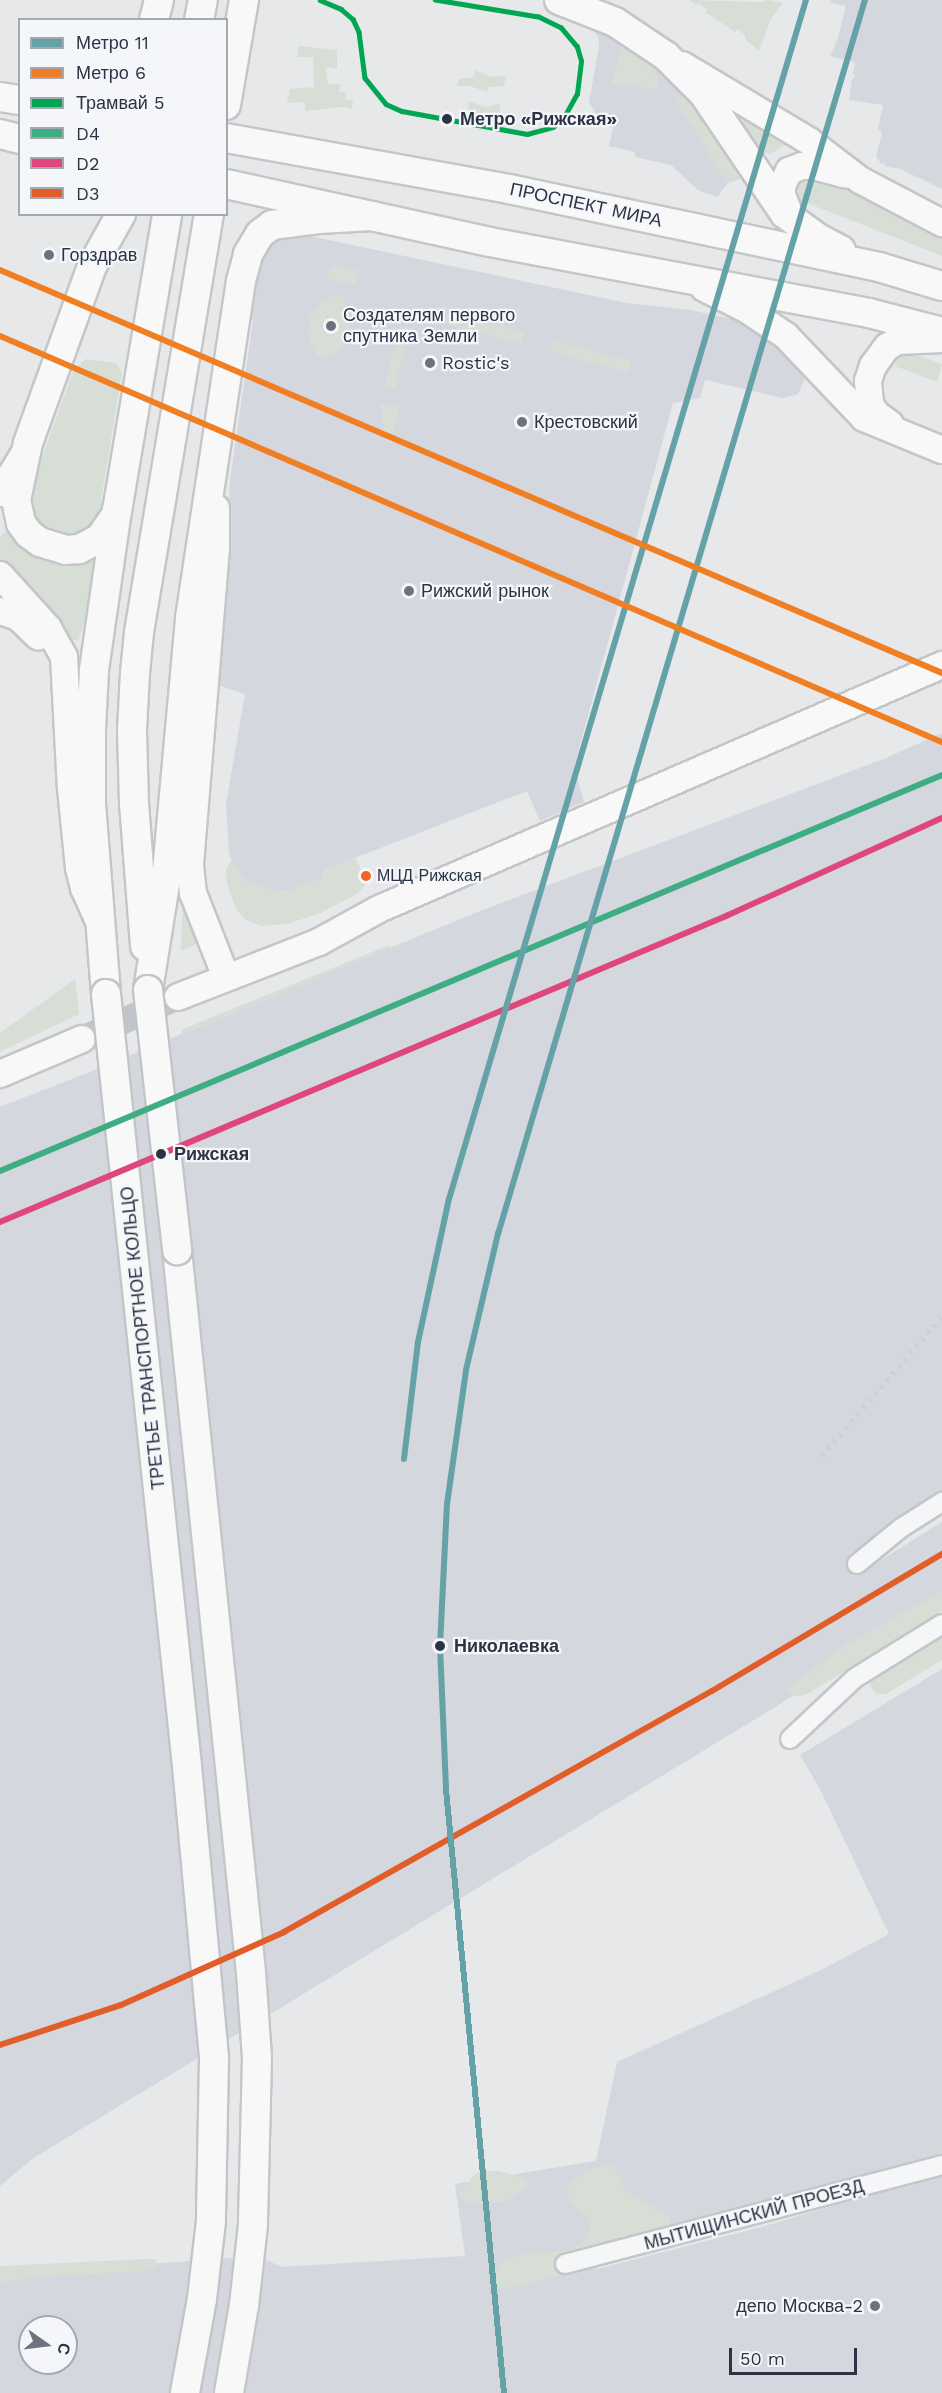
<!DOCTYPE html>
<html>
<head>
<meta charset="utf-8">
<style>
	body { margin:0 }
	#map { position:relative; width:942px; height:2393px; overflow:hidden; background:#e6e8ea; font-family:"Work Sans",sans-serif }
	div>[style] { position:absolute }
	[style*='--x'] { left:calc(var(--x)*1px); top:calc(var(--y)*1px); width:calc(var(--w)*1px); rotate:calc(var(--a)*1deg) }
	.built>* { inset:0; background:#d4d7dd }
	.green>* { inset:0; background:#d6ded6 }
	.secondary-tunnel>* { height:26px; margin-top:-13px; transform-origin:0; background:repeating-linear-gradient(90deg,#c1c4c9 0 26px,transparent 0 39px) }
	.roads { filter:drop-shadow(2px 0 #c4c6c8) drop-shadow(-2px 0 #c4c6c8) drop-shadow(0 2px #c4c6c8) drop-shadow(0 -2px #c4c6c8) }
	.street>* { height:18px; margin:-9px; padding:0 9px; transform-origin:9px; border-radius:9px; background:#f5f6f7 }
	.secondary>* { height:26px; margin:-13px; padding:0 13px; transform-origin:13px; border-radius:13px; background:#f8f8f8 }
	.primary>* { height:28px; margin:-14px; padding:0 14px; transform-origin:14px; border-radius:14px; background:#f8f8f8 }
	.rail>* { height:4.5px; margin-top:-2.25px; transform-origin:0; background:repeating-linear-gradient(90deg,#cecfd2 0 3px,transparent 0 9px) }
	.bridges { filter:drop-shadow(2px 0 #c2c5c8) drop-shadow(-2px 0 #c2c5c8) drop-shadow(0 2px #c2c5c8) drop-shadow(0 -2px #c2c5c8) }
	.primary-bridge>* { height:28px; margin:-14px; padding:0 14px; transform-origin:14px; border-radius:14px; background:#f8f8f8 }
	.rail-1>* { height:6px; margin:-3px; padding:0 3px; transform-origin:3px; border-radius:3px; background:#3eae82 }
	.rail-2>* { height:6px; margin:-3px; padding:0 3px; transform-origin:3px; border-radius:3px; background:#df477c }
	.rail-3>* { height:6px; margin:-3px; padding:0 3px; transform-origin:3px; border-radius:3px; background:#e15d29 }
	.tram-1>* { height:4.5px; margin:-2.25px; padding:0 2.25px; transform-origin:2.25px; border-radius:2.25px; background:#00a651 }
	.metro-1>* { height:6px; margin:-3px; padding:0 3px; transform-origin:3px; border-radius:3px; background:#65a2a8 }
	.metro-2>* { height:6px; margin:-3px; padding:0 3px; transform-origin:3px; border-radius:3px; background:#f07e23 }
	.dots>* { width:16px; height:16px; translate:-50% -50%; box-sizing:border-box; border:3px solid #f4f6f9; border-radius:50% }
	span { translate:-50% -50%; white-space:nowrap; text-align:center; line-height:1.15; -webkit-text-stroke:4.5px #f4f6f9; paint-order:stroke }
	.bus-label { font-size:16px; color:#2b3445 }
	.left { translate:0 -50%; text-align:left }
	.stop-label { font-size:18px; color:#2b3445; font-weight:700 }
	.street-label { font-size:18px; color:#2b3445 }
	.poi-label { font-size:18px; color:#2b3445 }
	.right { translate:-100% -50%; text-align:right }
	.legend { position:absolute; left:18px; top:18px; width:210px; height:198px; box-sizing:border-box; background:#f4f6f9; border:2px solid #a4a8b1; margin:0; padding:8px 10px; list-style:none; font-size:18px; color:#2b3445 }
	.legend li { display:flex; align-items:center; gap:12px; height:30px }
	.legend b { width:30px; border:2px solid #a4a8b1 }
	.north { position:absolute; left:18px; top:2315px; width:60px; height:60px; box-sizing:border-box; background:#f4f6f9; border:2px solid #a4a8b1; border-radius:50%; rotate:104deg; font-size:16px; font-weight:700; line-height:24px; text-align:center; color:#2b3445 }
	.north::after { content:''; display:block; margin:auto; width:21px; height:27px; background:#6c737f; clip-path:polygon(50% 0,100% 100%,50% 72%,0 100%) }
	.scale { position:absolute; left:729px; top:2348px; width:128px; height:27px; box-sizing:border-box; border:3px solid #2b3445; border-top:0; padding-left:8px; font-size:18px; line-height:21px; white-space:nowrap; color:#2b3445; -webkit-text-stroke:4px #f4f6f9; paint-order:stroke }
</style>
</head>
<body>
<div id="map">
	<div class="built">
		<i style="clip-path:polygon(831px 0,942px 0,942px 189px,900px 169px,885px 166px,885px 163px,881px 164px,876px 156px,882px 133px,878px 129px,883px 105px,849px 100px,852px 79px,855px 77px,853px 73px,855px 62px,830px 56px,837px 41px,846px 6px,830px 3px)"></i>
		<i style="clip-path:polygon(591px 27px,623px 46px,690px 93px,740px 175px,739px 179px,729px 182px,717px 197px,698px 190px,671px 165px,635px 157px,635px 152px,609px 146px,615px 119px,596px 114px,589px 102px,599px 47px,598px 36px)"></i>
		<i style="clip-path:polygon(300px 234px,627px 303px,690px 310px,741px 321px,767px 331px,804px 372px,804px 380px,798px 394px,783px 398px,705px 380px,700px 398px,673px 403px,574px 767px,584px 802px,540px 821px,527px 791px,324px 870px,322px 879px,295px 887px,293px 892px,275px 891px,247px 882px,233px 864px,229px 853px,226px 804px,245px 694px,217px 685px,228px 549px,230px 480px,253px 321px,246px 317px,255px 268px,274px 238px)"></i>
		<i style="clip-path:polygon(942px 733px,942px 1494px,851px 1553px,862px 1572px,942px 1522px,942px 1598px,772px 1709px,32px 2159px,0 2186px,0 1107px,82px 1075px,475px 913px,886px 758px)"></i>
		<i style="clip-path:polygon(evenodd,942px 1669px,942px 2156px,588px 2245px,597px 2269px,765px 2226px,942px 2173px,942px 2393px,0 2393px,0 2275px,260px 2256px,281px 2267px,465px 2256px,455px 2184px,596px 2161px,617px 2062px,819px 1971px,889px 1934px,820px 1789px,800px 1755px,942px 1669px,30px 2327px,66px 2327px,66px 2363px,30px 2363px,30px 2327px)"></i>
	</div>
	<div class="green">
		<i style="clip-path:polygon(689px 0,762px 2px,768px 0,783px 3px,771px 19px,759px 51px,745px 39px,746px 36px,738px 29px,735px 32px,705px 12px,707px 10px,698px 3px,696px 5px)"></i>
		<i style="clip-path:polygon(622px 45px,654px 69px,658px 77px,657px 89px,612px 84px)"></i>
		<i style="clip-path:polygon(299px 46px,337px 50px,337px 69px,326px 67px,328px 84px,340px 84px,339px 92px,346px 92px,345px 99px,353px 101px,352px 109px,341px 107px,305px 111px,305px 102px,287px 103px,290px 89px,314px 87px,313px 57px,297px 57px)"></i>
		<i style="clip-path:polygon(475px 70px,491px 77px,506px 76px,504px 86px,489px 87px,487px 92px,470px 86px,457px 86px,459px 79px,474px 77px)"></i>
		<i style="clip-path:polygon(690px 93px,740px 172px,736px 181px,729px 182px,722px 175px,676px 101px)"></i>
		<i style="clip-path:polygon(469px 101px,485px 107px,500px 104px,499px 115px,483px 116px,468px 111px)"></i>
		<i style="clip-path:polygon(732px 108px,789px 143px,770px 154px,763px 153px)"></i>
		<i style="clip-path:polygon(803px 175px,824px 179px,942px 237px,942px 256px,797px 199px,792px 194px,794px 186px)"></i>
		<i style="clip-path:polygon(333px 265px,358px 271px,355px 285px,329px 280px,327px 276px)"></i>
		<i style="clip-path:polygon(evenodd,337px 295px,344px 299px,351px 316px,349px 336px,338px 353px,323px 358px,316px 355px,308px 336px,310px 316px,322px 301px,337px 295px,327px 316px,337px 319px,333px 335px,323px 333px,327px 316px)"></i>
		<i style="clip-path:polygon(447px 314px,524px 333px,522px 344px,444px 324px)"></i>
		<i style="clip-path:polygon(400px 326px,410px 328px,395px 388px,385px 386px)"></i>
		<i style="clip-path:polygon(554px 341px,631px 361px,628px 372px,552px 352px)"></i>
		<i style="clip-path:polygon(909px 352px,942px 364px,937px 382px,895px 366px,900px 354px)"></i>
		<i style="clip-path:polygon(86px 359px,115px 363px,122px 373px,101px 500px,105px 508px,92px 530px,68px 537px,52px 534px,38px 523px,31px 511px,30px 498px,40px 463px,74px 369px)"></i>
		<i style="clip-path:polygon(380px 403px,399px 407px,391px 444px,386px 443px)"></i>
		<i style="clip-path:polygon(5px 531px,26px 549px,95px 559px,83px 628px,78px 641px,69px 639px,0 564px,0 537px)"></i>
		<i style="clip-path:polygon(356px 858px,366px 884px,357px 894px,318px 914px,287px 924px,261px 926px,246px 920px,236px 909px,227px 884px,226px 869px,232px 859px,247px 882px,275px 891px,293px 892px,295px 887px,322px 879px,324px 870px)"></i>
		<i style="clip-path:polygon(183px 896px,203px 941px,181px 951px)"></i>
		<i style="clip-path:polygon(389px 945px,390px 948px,182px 1035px,181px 1030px)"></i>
		<i style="clip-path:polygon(75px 979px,79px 1014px,0 1052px,0 1033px)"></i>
		<i style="clip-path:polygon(942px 1591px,942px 1611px,809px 1693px,801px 1696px,792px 1696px,786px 1689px,845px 1645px)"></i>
		<i style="clip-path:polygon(942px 1631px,942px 1660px,886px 1694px,877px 1694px,871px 1688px,869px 1679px)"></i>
		<i style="clip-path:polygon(606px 2164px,614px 2166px,625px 2191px,671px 2218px,669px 2226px,652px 2232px,625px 2236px,592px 2246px,585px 2252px,584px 2270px,511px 2288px,494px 2286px,491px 2278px,501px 2262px,519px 2255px,567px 2250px,584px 2242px,591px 2225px,587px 2217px,571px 2204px,566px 2186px,588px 2169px)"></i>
		<i style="clip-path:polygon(481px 2171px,499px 2171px,525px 2178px,528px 2187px,505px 2202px,472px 2204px,457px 2197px,473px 2176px)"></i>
		<i style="clip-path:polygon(146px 2259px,155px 2259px,159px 2268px,148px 2271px,35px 2277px,0 2283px,0 2266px)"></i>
	</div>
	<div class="secondary-tunnel">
		<i style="--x:82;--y:1039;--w:105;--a:-23.6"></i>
	</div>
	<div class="roads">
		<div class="street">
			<i style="--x:857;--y:1564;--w:57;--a:-39.3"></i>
			<i style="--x:901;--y:1528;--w:49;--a:-32.4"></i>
			<i style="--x:790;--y:1739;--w:89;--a:-43.2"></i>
			<i style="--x:855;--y:1678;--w:102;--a:-31.8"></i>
			<i style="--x:565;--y:2264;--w:390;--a:-14.7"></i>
		</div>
		<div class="secondary">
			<i style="--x:682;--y:65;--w:148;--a:30.9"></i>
			<i style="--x:809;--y:141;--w:64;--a:37.4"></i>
			<i style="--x:860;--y:180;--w:93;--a:27.7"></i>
			<i style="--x:790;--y:215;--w:22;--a:-112"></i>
			<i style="--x:782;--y:195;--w:9;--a:-90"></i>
			<i style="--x:782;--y:186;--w:17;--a:-65"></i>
			<i style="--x:789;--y:171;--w:14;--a:-21"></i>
			<i style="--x:802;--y:166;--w:11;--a:0"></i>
			<i style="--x:813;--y:166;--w:34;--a:15"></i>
			<i style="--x:704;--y:288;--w:47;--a:26.6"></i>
			<i style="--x:746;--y:309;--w:48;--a:34"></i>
			<i style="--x:786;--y:336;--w:113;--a:46.4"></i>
			<i style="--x:864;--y:418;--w:84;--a:22.3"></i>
			<i style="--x:890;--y:424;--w:17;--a:-144"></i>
			<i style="--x:876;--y:414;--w:12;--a:-121"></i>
			<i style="--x:870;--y:404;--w:23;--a:-95"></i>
			<i style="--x:868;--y:381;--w:16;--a:-72"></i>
			<i style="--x:873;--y:366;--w:24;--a:-54"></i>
			<i style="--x:887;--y:347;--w:12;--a:-31"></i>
			<i style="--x:897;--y:341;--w:45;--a:-2.5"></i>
			<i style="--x:0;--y:493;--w:42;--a:-58.6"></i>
			<i style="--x:216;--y:508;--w:40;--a:90"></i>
			<i style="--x:216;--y:548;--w:318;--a:94.7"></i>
			<i style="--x:190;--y:865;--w:28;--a:84"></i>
			<i style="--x:193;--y:893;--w:90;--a:68.6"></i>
			<i style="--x:0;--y:575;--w:72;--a:47.8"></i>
			<i style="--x:48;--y:628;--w:33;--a:61"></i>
			<i style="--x:64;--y:657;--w:132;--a:87"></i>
			<i style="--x:71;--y:789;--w:79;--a:84.2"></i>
			<i style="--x:79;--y:868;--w:21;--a:76"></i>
			<i style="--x:84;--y:888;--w:32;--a:66"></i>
			<i style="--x:0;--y:611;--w:19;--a:18"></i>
			<i style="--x:18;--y:617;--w:28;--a:44"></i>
			<i style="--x:178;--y:997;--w:151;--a:-21.3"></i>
			<i style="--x:319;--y:942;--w:68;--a:-28.8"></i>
			<i style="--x:379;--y:909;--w:614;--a:-23.43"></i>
			<i style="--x:0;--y:1074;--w:89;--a:-23.1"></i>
		</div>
		<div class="primary">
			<i style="--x:559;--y:0;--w:60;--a:21.4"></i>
			<i style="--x:615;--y:22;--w:61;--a:33.7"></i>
			<i style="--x:666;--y:56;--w:52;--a:45"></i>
			<i style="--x:703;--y:93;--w:146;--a:55.9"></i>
			<i style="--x:785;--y:214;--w:41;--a:36"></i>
			<i style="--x:818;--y:238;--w:26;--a:28"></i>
			<i style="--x:154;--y:20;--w:21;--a:-76"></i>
			<i style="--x:199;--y:20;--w:20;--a:-79"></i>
			<i style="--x:0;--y:97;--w:20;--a:9"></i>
			<i style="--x:226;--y:105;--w:107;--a:-80.3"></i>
			<i style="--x:0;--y:134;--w:21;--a:14"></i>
			<i style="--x:226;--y:138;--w:288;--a:10.2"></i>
			<i style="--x:509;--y:189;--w:378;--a:11.9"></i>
			<i style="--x:879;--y:267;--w:66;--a:16.8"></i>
			<i style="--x:226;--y:184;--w:270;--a:12.4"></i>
			<i style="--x:490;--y:242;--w:386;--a:10.6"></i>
			<i style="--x:869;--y:313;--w:75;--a:14.6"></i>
			<i style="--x:115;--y:516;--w:27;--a:124"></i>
			<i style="--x:100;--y:538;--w:24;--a:152"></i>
			<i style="--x:79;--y:549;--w:13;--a:176"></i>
			<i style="--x:66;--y:550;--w:27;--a:-163"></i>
			<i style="--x:40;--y:542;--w:14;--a:-144"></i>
			<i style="--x:29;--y:534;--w:14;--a:-126"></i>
			<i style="--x:21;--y:523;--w:24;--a:-102"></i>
			<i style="--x:16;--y:500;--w:58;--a:-78.1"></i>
			<i style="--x:28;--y:443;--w:188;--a:-70.1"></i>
			<i style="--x:92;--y:266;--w:60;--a:-60.9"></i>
			<i style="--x:145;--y:946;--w:143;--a:-94.4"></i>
			<i style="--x:134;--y:803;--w:73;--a:-91.6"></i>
			<i style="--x:132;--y:730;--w:57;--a:-87"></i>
			<i style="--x:135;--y:673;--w:41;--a:-84.4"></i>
			<i style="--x:139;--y:632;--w:424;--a:-80.5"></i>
			<i style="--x:148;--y:990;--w:120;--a:-80.9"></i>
			<i style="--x:167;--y:872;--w:255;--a:-84.8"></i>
			<i style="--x:190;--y:618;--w:341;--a:-81.4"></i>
			<i style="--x:241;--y:281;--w:28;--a:-75"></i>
			<i style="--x:248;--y:254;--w:23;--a:-59"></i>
			<i style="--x:260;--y:234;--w:15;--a:-37"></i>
			<i style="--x:272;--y:225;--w:47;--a:-7.3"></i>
			<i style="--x:319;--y:219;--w:54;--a:-3.2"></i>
			<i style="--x:106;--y:994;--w:190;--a:-94.5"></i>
			<i style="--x:91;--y:805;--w:75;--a:-90"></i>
			<i style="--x:91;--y:730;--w:60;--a:-87.1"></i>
			<i style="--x:94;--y:670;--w:161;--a:-81.8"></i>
			<i style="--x:117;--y:511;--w:301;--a:-80.4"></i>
			<i style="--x:177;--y:1250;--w:726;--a:84.15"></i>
			<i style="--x:251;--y:1972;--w:86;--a:86"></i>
			<i style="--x:257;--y:2058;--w:167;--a:91.4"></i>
			<i style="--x:253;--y:2225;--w:81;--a:96.4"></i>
			<i style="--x:244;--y:2305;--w:89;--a:99.7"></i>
		</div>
	</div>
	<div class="rail">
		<i style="--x:822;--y:1456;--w:184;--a:-49.4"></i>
	</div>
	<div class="bridges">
		<div class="primary-bridge">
			<i style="--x:148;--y:990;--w:262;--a:83.6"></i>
			<i style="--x:106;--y:994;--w:776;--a:84.01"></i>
			<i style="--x:187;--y:1766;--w:294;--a:84.7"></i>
			<i style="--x:214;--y:2059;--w:162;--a:91.1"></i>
			<i style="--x:211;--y:2221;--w:79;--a:96.6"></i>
			<i style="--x:202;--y:2299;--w:96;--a:100.3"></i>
		</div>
	</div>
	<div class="rail-1">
		<i style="--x:0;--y:1171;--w:1022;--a:-22.8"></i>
	</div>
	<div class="rail-2">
		<i style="--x:0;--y:1222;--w:788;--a:-22.85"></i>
		<i style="--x:726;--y:916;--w:237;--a:-24.4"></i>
	</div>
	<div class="rail-3">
		<i style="--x:0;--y:2045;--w:127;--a:-18.3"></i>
		<i style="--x:121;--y:2005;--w:179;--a:-24.1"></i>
		<i style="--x:284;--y:1932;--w:491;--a:-29.4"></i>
		<i style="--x:712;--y:1691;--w:268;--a:-30.8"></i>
	</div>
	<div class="tram-1">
		<i style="--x:320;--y:0;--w:23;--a:23"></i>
		<i style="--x:341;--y:9;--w:16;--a:40"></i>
		<i style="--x:353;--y:19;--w:14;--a:65"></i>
		<i style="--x:359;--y:32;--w:46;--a:82.6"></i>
		<i style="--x:365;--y:78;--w:33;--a:51"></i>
		<i style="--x:386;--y:104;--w:17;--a:24"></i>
		<i style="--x:402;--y:111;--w:127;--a:10.4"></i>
		<i style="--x:527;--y:134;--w:27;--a:-15"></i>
		<i style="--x:553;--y:127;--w:15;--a:-42"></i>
		<i style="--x:564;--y:117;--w:26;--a:-61"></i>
		<i style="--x:577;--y:94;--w:33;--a:-83"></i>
		<i style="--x:581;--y:61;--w:15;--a:-106"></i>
		<i style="--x:577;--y:47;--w:25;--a:-130"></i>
		<i style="--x:561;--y:28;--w:25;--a:-154"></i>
		<i style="--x:538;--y:17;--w:104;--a:-170.6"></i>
	</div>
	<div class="metro-1">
		<i style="--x:404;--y:1459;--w:118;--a:-83.2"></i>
		<i style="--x:418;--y:1342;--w:146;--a:-77.8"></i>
		<i style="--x:449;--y:1199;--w:1251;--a:-73.42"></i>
		<i style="--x:504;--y:2393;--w:607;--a:-95.49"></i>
		<i style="--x:446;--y:1789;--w:143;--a:-92.4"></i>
		<i style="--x:440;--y:1646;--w:142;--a:-87.2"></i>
		<i style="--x:447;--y:1504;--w:135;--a:-81.9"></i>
		<i style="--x:466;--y:1370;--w:140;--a:-76.8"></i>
		<i style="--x:498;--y:1234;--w:1287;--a:-73.44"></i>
	</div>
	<div class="metro-2">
		<i style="--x:0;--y:270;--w:1025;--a:23.16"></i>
		<i style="--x:0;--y:336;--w:1026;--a:23.32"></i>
	</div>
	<div class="dots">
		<i style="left:447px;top:119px;background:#2b3445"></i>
		<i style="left:49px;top:255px;background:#6c737f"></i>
		<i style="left:331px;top:326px;background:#6c737f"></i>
		<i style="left:430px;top:363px;background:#6c737f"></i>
		<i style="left:522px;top:422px;background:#6c737f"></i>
		<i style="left:409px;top:591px;background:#6c737f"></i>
		<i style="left:366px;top:876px;background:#f26522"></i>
		<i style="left:161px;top:1154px;background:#2b3445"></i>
		<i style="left:440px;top:1646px;background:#2b3445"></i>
		<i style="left:875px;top:2306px;background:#6c737f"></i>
	</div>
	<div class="bus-label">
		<span class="left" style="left:377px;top:876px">МЦД Рижская</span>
	</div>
	<div class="stop-label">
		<span class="left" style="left:460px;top:119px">Метро «Рижская»</span>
		<span class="left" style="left:174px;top:1154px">Рижская</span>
		<span class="left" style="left:454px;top:1646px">Николаевка</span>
	</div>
	<div class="street-label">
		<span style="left:586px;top:205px;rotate:12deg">ПРОСПЕКТ МИРА</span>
		<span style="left:143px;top:1338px;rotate:-96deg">ТРЕТЬЕ ТРАНСПОРТНОЕ КОЛЬЦО</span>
		<span style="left:754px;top:2215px;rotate:-15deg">МЫТИЩИНСКИЙ ПРОЕЗД</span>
	</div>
	<div class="poi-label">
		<span class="left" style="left:61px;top:255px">Горздрав</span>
		<span class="left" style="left:343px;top:326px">Создателям первого<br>спутника Земли</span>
		<span class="left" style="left:442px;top:363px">Rostic's</span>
		<span class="left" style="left:534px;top:422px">Крестовский</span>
		<span class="left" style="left:421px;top:591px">Рижский рынок</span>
		<span class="right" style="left:863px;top:2306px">депо Москва-2</span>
	</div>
	<ul class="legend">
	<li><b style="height:8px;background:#65a2a8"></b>Метро 11</li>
	<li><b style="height:8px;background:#f07e23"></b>Метро 6</li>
	<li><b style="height:8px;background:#00a651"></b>Трамвай 5</li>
	<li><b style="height:8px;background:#3eae82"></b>D4</li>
	<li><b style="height:8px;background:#df477c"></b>D2</li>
	<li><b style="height:8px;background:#e15d29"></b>D3</li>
	</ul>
	<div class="north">С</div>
	<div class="scale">50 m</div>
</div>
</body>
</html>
